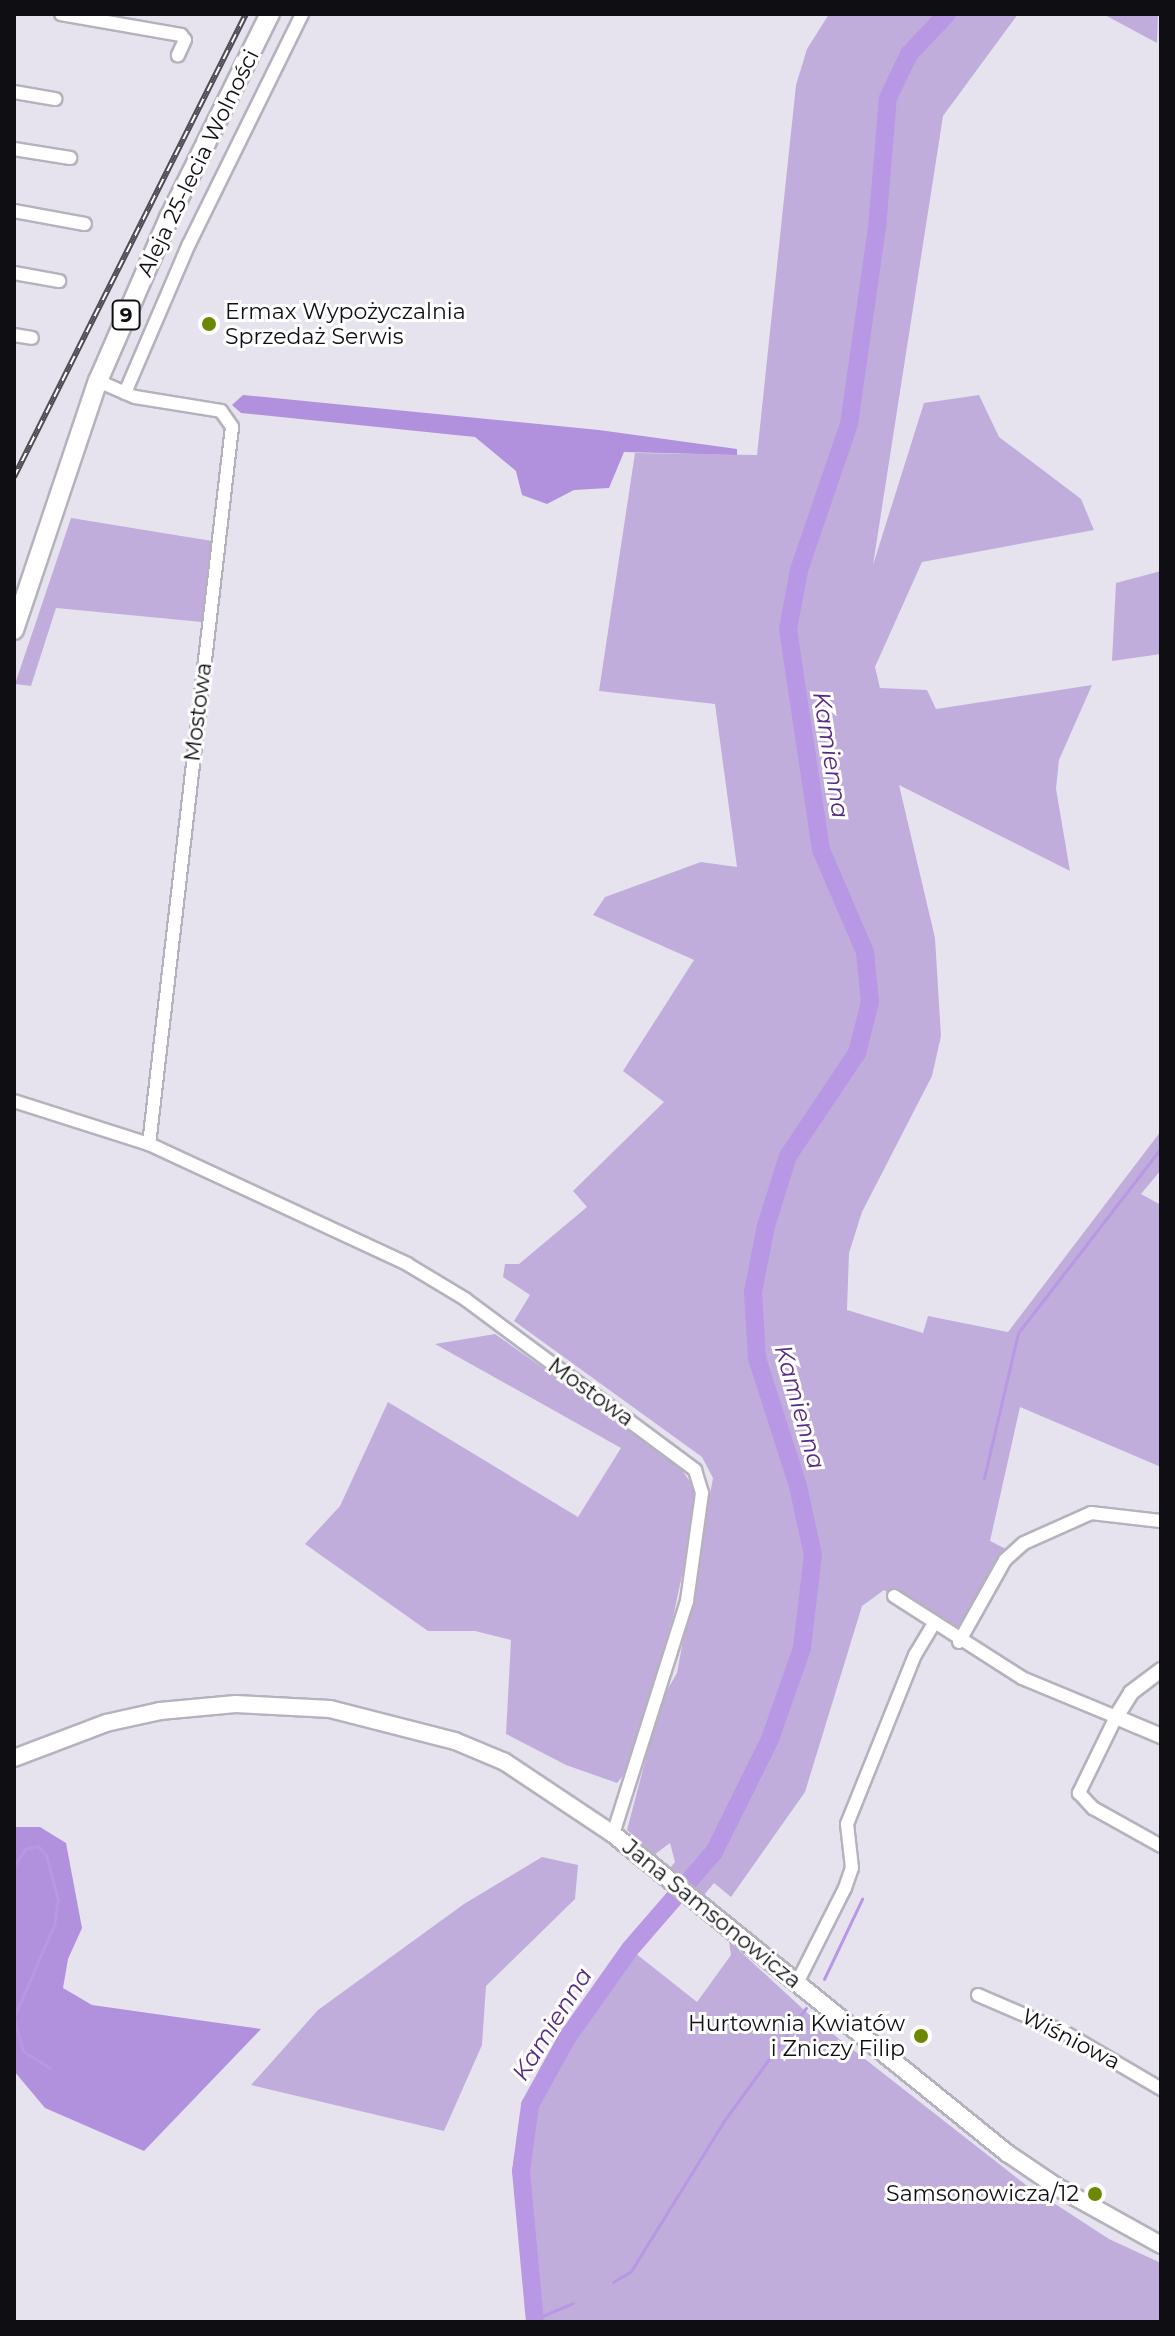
<!DOCTYPE html>
<html>
<head>
<meta charset="utf-8">
<style>
	body { margin:0 }
	#map { position:relative; width:1175px; height:2336px; overflow:hidden; background:#e7e3ee; font-family:Montserrat,sans-serif }
	div>[style] { position:absolute }
	[style*='--x'] { left:calc(var(--x)*1px); top:calc(var(--y)*1px); width:calc(var(--w)*1px); rotate:calc(var(--a)*1deg) }
	.green>* { inset:0; background:#c0addc }
	.forest>* { inset:0; background:#b191dd }
	.stream>* { height:3px; margin:-1.5px; padding:0 1.5px; transform-origin:1.5px; border-radius:1.5px; background:#b898e4 }
	.river>* { height:18px; margin:-9px; padding:0 9px; transform-origin:9px; border-radius:9px; background:#b898e4 }
	.roads { filter:drop-shadow(2px 0 #b6b2bd) drop-shadow(-2px 0 #b6b2bd) drop-shadow(0 2px #b6b2bd) drop-shadow(0 -2px #b6b2bd) }
	.minor>* { height:12px; margin:-6px; padding:0 6px; transform-origin:6px; border-radius:6px; background:#fff }
	.tertiary>* { height:14px; margin:-7px; padding:0 7px; transform-origin:7px; border-radius:7px; background:#fff }
	.secondary>* { height:16px; margin:-8px; padding:0 8px; transform-origin:8px; border-radius:8px; background:#fff }
	.primary>* { height:18px; margin:-9px; padding:0 9px; transform-origin:9px; border-radius:9px; background:#fff }
	.rail>* { height:6px; margin-top:-3px; transform-origin:0; background:repeating-linear-gradient(90deg,#fff 0 9px,#4e4d53 0 18px); box-sizing:border-box; border-block:2px solid #4e4d53 }
	.dots>* { width:22px; height:22px; translate:-50% -50%; box-sizing:border-box; border:4px solid #fff; border-radius:50% }
	span { translate:-50% -50%; white-space:nowrap; text-align:center; line-height:1.15; -webkit-text-stroke:6px #fff; paint-order:stroke }
	.shield-label span { padding:2px 6px; background:#fff; border:2px solid; border-radius:6px; -webkit-text-stroke-width:0 }
	.shield-label { font-size:20px; color:#0f0e12; font-weight:700 }
	.street-label { font-size:22px; color:#0f0e12 }
	.poi-label { font-size:22px; color:#0f0e12 }
	.left { translate:0 -50%; text-align:left }
	.right { translate:-100% -50%; text-align:right }
	.water-label { font-size:24px; color:#562a82; font-style:italic }
	.frame { position:absolute; inset:0; border:16px solid #0f0e12; pointer-events:none }
</style>
</head>
<body>
<div id="map">
	<div class="green">
		<i style="clip-path:polygon(829px 14px,1018px 14px,943px 116px,873px 565px,924px 403px,979px 395px,999px 437px,1081px 499px,1094px 530px,922px 562px,875px 667px,880px 688px,927px 690px,936px 709px,1092px 685px,1059px 760px,1056px 789px,1070px 871px,899px 785px,935px 938px,941px 1036px,932px 1076px,862px 1212px,849px 1253px,847px 1310px,923px 1333px,928px 1316px,1008px 1332px,1161px 1131px,1161px 1170px,1141px 1194px,1161px 1205px,1161px 1467px,1020px 1407px,990px 1541px,1012px 1552px,959px 1642px,884px 1590px,862px 1606px,805px 1792px,731px 1897px,714px 1883px,704px 1895px,670px 1868px,675px 1862px,670px 1843px,654px 1855px,627px 1830px,661px 1701px,677px 1673px,713px 1478px,702px 1457px,514px 1321px,530px 1295px,503px 1277px,505px 1264px,519px 1264px,587px 1207px,573px 1191px,664px 1102px,623px 1071px,694px 960px,593px 915px,605px 897px,701px 862px,737px 867px,715px 704px,599px 691px,635px 453px,757px 455px,796px 85px,807px 49px)"></i>
		<i style="clip-path:polygon(1103px 14px,1158px 14px,1157px 43px)"></i>
		<i style="clip-path:polygon(71px 518px,212px 541px,202px 622px,56px 608px,31px 686px,15px 684px)"></i>
		<i style="clip-path:polygon(1161px 571px,1161px 654px,1112px 661px,1116px 583px)"></i>
		<i style="clip-path:polygon(495px 1334px,676px 1462px,694px 1487px,695px 1516px,673px 1617px,626px 1772px,617px 1783px,566px 1765px,506px 1734px,511px 1640px,475px 1631px,428px 1631px,305px 1544px,340px 1506px,388px 1402px,578px 1517px,621px 1448px,435px 1344px)"></i>
		<i style="clip-path:polygon(542px 1857px,578px 1865px,575px 1899px,486px 1986px,482px 2045px,444px 2131px,251px 2085px,318px 2010px,464px 1904px)"></i>
		<i style="clip-path:polygon(729px 1941px,815px 2020px,1026px 2185px,1109px 2239px,1161px 2263px,1161px 2322px,535px 2322px,521px 2171px,530px 2105px,567px 2038px,630px 1949px,697px 2002px,731px 1955px)"></i>
	</div>
	<div class="forest">
		<i style="clip-path:polygon(243px 395px,599px 430px,737px 449px,737px 455px,624px 452px,609px 488px,574px 490px,547px 504px,522px 495px,516px 471px,475px 437px,241px 413px,232px 405px)"></i>
		<i style="clip-path:polygon(14px 1827px,40px 1827px,66px 1843px,82px 1928px,68px 1959px,63px 1988px,92px 2005px,261px 2029px,144px 2151px,45px 2108px,14px 2071px)"></i>
	</div>
	<div class="stream">
		<i style="--x:984;--y:1478;--w:149;--a:-76.8"></i>
		<i style="--x:1018;--y:1333;--w:234;--a:-52.3"></i>
		<i style="--x:14;--y:1866;--w:20;--a:-57"></i>
		<i style="--x:25;--y:1849;--w:13;--a:-13"></i>
		<i style="--x:38;--y:1846;--w:12;--a:48"></i>
		<i style="--x:46;--y:1855;--w:47;--a:75.1"></i>
		<i style="--x:58;--y:1900;--w:25;--a:99"></i>
		<i style="--x:54;--y:1925;--w:100;--a:113.5"></i>
		<i style="--x:824;--y:1979;--w:89;--a:-64.6"></i>
		<i style="--x:14;--y:2018;--w:34;--a:75"></i>
		<i style="--x:23;--y:2051;--w:32;--a:32"></i>
		<i style="--x:613;--y:2282;--w:21;--a:-31"></i>
		<i style="--x:631;--y:2271;--w:180;--a:-58.2"></i>
		<i style="--x:726;--y:2118;--w:136;--a:-54"></i>
		<i style="--x:535;--y:2319;--w:41;--a:-22.8"></i>
	</div>
	<div class="river">
		<i style="--x:535;--y:2322;--w:152;--a:-95.3"></i>
		<i style="--x:521;--y:2171;--w:67;--a:-82.2"></i>
		<i style="--x:530;--y:2105;--w:77;--a:-61.1"></i>
		<i style="--x:567;--y:2038;--w:109;--a:-54.7"></i>
		<i style="--x:630;--y:1949;--w:128;--a:-49.1"></i>
		<i style="--x:714;--y:1852;--w:126;--a:-63.6"></i>
		<i style="--x:770;--y:1739;--w:96;--a:-70.6"></i>
		<i style="--x:802;--y:1648;--w:94;--a:-83.3"></i>
		<i style="--x:813;--y:1555;--w:71;--a:-102.3"></i>
		<i style="--x:798;--y:1486;--w:134;--a:-107.8"></i>
		<i style="--x:757;--y:1358;--w:66;--a:-93.5"></i>
		<i style="--x:753;--y:1292;--w:67;--a:-78.9"></i>
		<i style="--x:766;--y:1226;--w:73;--a:-72.6"></i>
		<i style="--x:788;--y:1156;--w:124;--a:-56.2"></i>
		<i style="--x:857;--y:1053;--w:53;--a:-75.7"></i>
		<i style="--x:870;--y:1002;--w:50;--a:-95.7"></i>
		<i style="--x:865;--y:952;--w:111;--a:-113.3"></i>
		<i style="--x:821;--y:850;--w:223;--a:-98.5"></i>
		<i style="--x:788;--y:629;--w:60;--a:-79.4"></i>
		<i style="--x:799;--y:570;--w:154;--a:-71.1"></i>
		<i style="--x:849;--y:424;--w:198;--a:-81.9"></i>
		<i style="--x:877;--y:228;--w:130;--a:-85.2"></i>
		<i style="--x:888;--y:98;--w:49;--a:-64.5"></i>
		<i style="--x:909;--y:54;--w:55;--a:-46.5"></i>
	</div>
	<div class="roads">
		<div class="minor">
			<i style="--x:61;--y:14;--w:122;--a:9.9"></i>
			<i style="--x:181;--y:35;--w:6;--a:51"></i>
			<i style="--x:185;--y:40;--w:17;--a:115"></i>
			<i style="--x:14;--y:92;--w:42;--a:9.7"></i>
			<i style="--x:14;--y:149;--w:57;--a:9.1"></i>
			<i style="--x:14;--y:211;--w:72;--a:10.4"></i>
			<i style="--x:14;--y:273;--w:46;--a:10.1"></i>
			<i style="--x:14;--y:335;--w:18;--a:9"></i>
			<i style="--x:98;--y:381;--w:40;--a:23.4"></i>
			<i style="--x:135;--y:397;--w:87;--a:9.2"></i>
			<i style="--x:221;--y:411;--w:19;--a:55"></i>
			<i style="--x:232;--y:427;--w:722;--a:96.6"></i>
			<i style="--x:125;--y:393;--w:162;--a:-66.8"></i>
			<i style="--x:189;--y:244;--w:256;--a:-63.8"></i>
			<i style="--x:14;--y:1101;--w:142;--a:17.7"></i>
			<i style="--x:149;--y:1144;--w:285;--a:24.9"></i>
			<i style="--x:407;--y:1264;--w:68;--a:31.1"></i>
			<i style="--x:465;--y:1299;--w:287;--a:36.6"></i>
			<i style="--x:695;--y:1470;--w:24;--a:73"></i>
			<i style="--x:702;--y:1493;--w:109;--a:97.9"></i>
			<i style="--x:687;--y:1601;--w:244;--a:107.6"></i>
			<i style="--x:894;--y:1596;--w:152;--a:32.6"></i>
			<i style="--x:1022;--y:1678;--w:102;--a:22.5"></i>
			<i style="--x:1116;--y:1717;--w:85;--a:116"></i>
			<i style="--x:1079;--y:1793;--w:21;--a:47"></i>
			<i style="--x:1093;--y:1808;--w:78;--a:29.2"></i>
			<i style="--x:959;--y:1642;--w:94;--a:-60.7"></i>
			<i style="--x:1005;--y:1560;--w:25;--a:-42"></i>
			<i style="--x:1024;--y:1543;--w:73;--a:-24.1"></i>
			<i style="--x:1091;--y:1513;--w:70;--a:6.5"></i>
			<i style="--x:797;--y:1983;--w:106;--a:-63.2"></i>
			<i style="--x:845;--y:1888;--w:21;--a:-71"></i>
			<i style="--x:852;--y:1868;--w:44;--a:-96.5"></i>
			<i style="--x:847;--y:1824;--w:182;--a:-68.1"></i>
			<i style="--x:915;--y:1655;--w:35;--a:-59"></i>
			<i style="--x:978;--y:1995;--w:94;--a:23.3"></i>
			<i style="--x:1064;--y:2032;--w:113;--a:30.4"></i>
		</div>
		<div class="tertiary">
			<i style="--x:1161;--y:1670;--w:38;--a:143"></i>
			<i style="--x:1131;--y:1693;--w:28;--a:122"></i>
			<i style="--x:1116;--y:1717;--w:49;--a:22.9"></i>
		</div>
		<div class="secondary">
			<i style="--x:14;--y:1758;--w:98;--a:-20.8"></i>
			<i style="--x:106;--y:1723;--w:55;--a:-12.5"></i>
			<i style="--x:160;--y:1711;--w:76;--a:-5.3"></i>
			<i style="--x:236;--y:1704;--w:94;--a:3"></i>
			<i style="--x:330;--y:1709;--w:129;--a:14.4"></i>
			<i style="--x:455;--y:1741;--w:54;--a:22.8"></i>
			<i style="--x:505;--y:1762;--w:130;--a:33.7"></i>
			<i style="--x:613;--y:1834;--w:507;--a:39"></i>
			<i style="--x:1007;--y:2153;--w:60;--a:34.2"></i>
			<i style="--x:1057;--y:2187;--w:119;--a:29.1"></i>
		</div>
		<div class="primary">
			<i style="--x:14;--y:630;--w:263;--a:-71.4"></i>
			<i style="--x:98;--y:381;--w:178;--a:-66.5"></i>
			<i style="--x:169;--y:218;--w:228;--a:-63.7"></i>
		</div>
	</div>
	<div class="rail">
		<i style="--x:14;--y:477;--w:518;--a:-63.39"></i>
	</div>
	<div class="dots">
		<i style="left:209px;top:324px;background:#6b8800"></i>
		<i style="left:921px;top:2036px;background:#6b8800"></i>
		<i style="left:1095px;top:2194px;background:#6b8800"></i>
	</div>
	<div class="shield-label">
		<span style="left:126px;top:315px">9</span>
	</div>
	<div class="street-label">
		<span style="left:198px;top:163px;rotate:-64deg">Aleja 25-lecia Wolności</span>
		<span style="left:198px;top:712px;rotate:-83deg">Mostowa</span>
		<span style="left:591px;top:1392px;rotate:36deg">Mostowa</span>
		<span style="left:712px;top:1914px;rotate:39deg">Jana Samsonowicza</span>
		<span style="left:1071px;top:2039px;rotate:27deg">Wiśniowa</span>
	</div>
	<div class="poi-label">
		<span class="left" style="left:225px;top:324px">Ermax Wypożyczalnia<br>Sprzedaż Serwis</span>
		<span class="right" style="left:905px;top:2036px">Hurtownia Kwiatów<br>i Zniczy Filip</span>
		<span class="right" style="left:1079px;top:2194px">Samsonowicza/12</span>
	</div>
	<div class="water-label">
		<span style="left:831px;top:755px;rotate:81deg">Kamienna</span>
		<span style="left:800px;top:1407px;rotate:74deg">Kamienna</span>
		<span style="left:552px;top:2024px;rotate:-58deg">Kamienna</span>
	</div>
	<div class="frame"></div>
</div>
</body>
</html>
